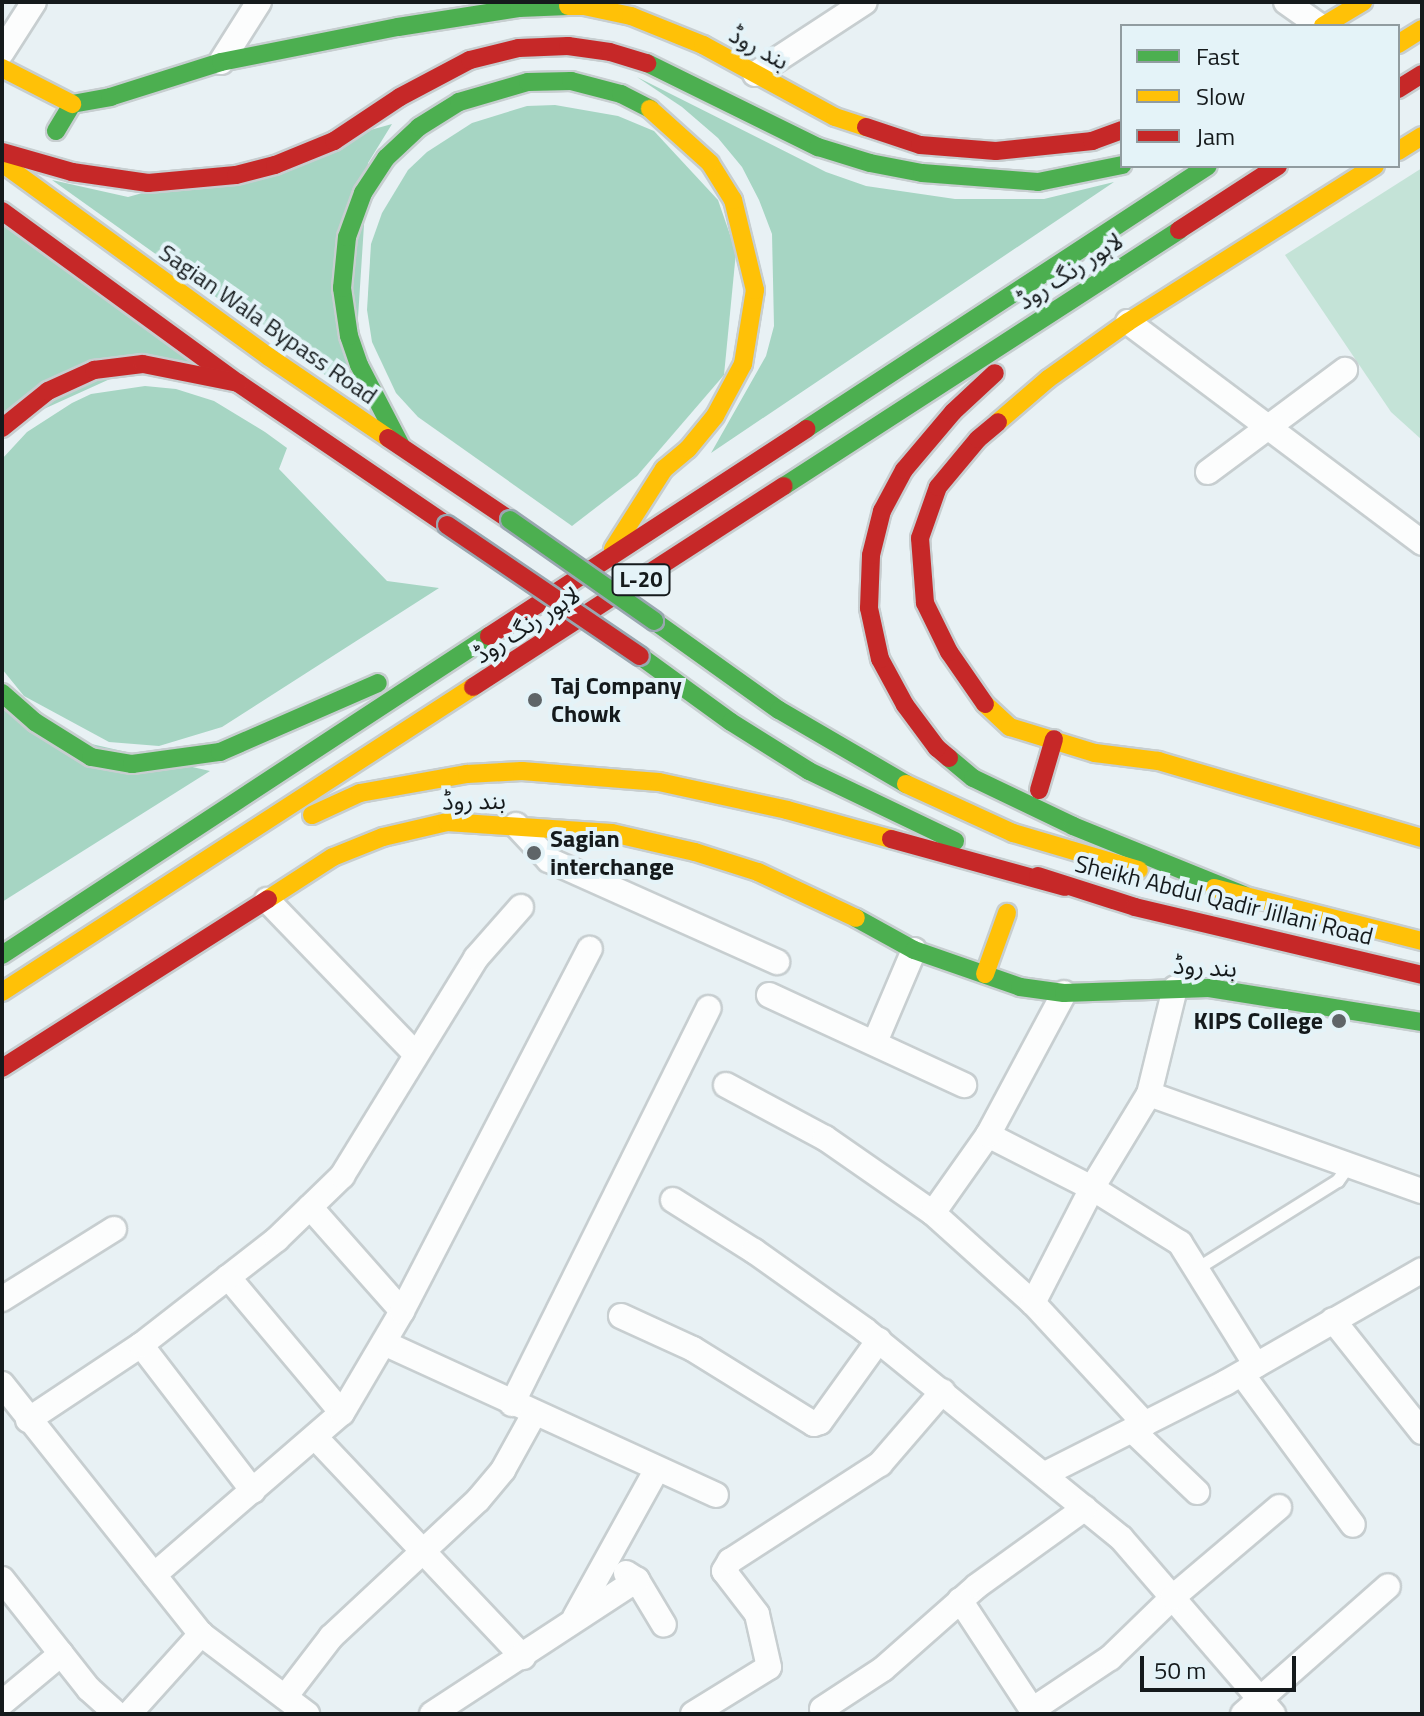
<!DOCTYPE html>
<html>
<head>
<meta charset="utf-8">
<style>
	body { margin:0 }
	#map { position:relative; width:1424px; height:1716px; overflow:hidden; background:#e8f1f4; font-family:"Titillium Web","Noto Sans Arabic",sans-serif }
	div>[style] { position:absolute }
	[style*='--x'] { left:calc(var(--x)*1px); top:calc(var(--y)*1px); width:calc(var(--w)*1px); rotate:calc(var(--a)*1deg) }
	.green>* { inset:0; background:#c4e3d7 }
	.forest>* { inset:0; background:#a6d5c3 }
	.roads { filter:drop-shadow(2px 0 #c7ced0) drop-shadow(-2px 0 #c7ced0) drop-shadow(0 2px #c7ced0) drop-shadow(0 -2px #c7ced0) }
	.lane>* { height:12px; margin:-6px; padding:0 6px; transform-origin:6px; border-radius:6px; background:#fcfdfd }
	.street>* { height:24px; margin:-12px; padding:0 12px; transform-origin:12px; border-radius:12px; background:#fcfdfd }
	.fast>* { height:18px; margin:-9px; padding:0 9px; transform-origin:9px; border-radius:9px; background:#4caf50 }
	.slow>* { height:18px; margin:-9px; padding:0 9px; transform-origin:9px; border-radius:9px; background:#ffc107 }
	.jam>* { height:18px; margin:-9px; padding:0 9px; transform-origin:9px; border-radius:9px; background:#c62828 }
	.bridges { filter:drop-shadow(2px 0 #99a7b0) drop-shadow(-2px 0 #99a7b0) drop-shadow(0 2px #99a7b0) drop-shadow(0 -2px #99a7b0) }
	.fast-bridge>* { height:18px; margin:-9px; padding:0 9px; transform-origin:9px; border-radius:9px; background:#4caf50 }
	.jam-bridge>* { height:18px; margin:-9px; padding:0 9px; transform-origin:9px; border-radius:9px; background:#c62828 }
	.dots>* { width:22px; height:22px; translate:-50% -50%; box-sizing:border-box; border:4px solid #e4f3f8; border-radius:50% }
	span { translate:-50% -50%; white-space:nowrap; text-align:center; line-height:1.15; -webkit-text-stroke:8px #e4f3f8; paint-order:stroke }
	.shield-label span { padding:2px 6px; background:#e4f3f8; border:2px solid; border-radius:6px; -webkit-text-stroke-width:0 }
	.shield-label { font-size:22px; color:#151a1c; font-weight:700 }
	.street-label { font-size:24px; color:#151a1c }
	.poi-label { font-size:24px; color:#151a1c; font-weight:700 }
	.left { translate:0 -50%; text-align:left }
	.right { translate:-100% -50%; text-align:right }
	.frame { position:absolute; inset:0; border:4px solid #151a1c; pointer-events:none }
	.legend { position:absolute; left:1120px; top:24px; width:280px; height:144px; box-sizing:border-box; background:#e4f3f8; border:2px solid #919ca0; margin:0; padding:10px 14px; list-style:none; font-size:24px; color:#151a1c }
	.legend li { display:flex; align-items:center; gap:16px; height:40px }
	.legend b { width:40px; border:2px solid #919ca0 }
	.scale { position:absolute; left:1140px; top:1656px; width:156px; height:36px; box-sizing:border-box; border:4px solid #151a1c; border-top:0; padding-left:10px; font-size:24px; line-height:28px; white-space:nowrap; color:#151a1c; -webkit-text-stroke:6px #e4f3f8; paint-order:stroke }
</style>
</head>
<body>
<div id="map">
	<div class="green">
		<i style="clip-path:polygon(1422px 168px,1422px 440px,1391px 412px,1285px 255px)"></i>
	</div>
	<div class="forest">
		<i style="clip-path:polygon(637px 77px,826px 172px,866px 186px,955px 199px,1044px 199px,1114px 182px,711px 453px,766px 356px,774px 326px,772px 234px,759px 200px,742px 167px,718px 138px,682px 107px)"></i>
		<i style="clip-path:polygon(555px 105px,618px 116px,654px 131px,718px 200px,736px 252px,724px 375px,637px 476px,572px 526px,418px 417px,396px 393px,372px 342px,367px 310px,371px 244px,382px 213px,408px 170px,427px 152px,472px 123px,527px 106px)"></i>
		<i style="clip-path:polygon(392px 124px,368px 163px,353px 395px,52px 180px,128px 197px)"></i>
		<i style="clip-path:polygon(2px 211px,238px 383px,143px 364px,2px 428px)"></i>
		<i style="clip-path:polygon(145px 386px,176px 389px,214px 401px,265px 432px,287px 448px,279px 469px,387px 581px,439px 588px,222px 727px,159px 746px,109px 742px,24px 696px,2px 669px,2px 459px,27px 432px,72px 403px,91px 394px)"></i>
		<i style="clip-path:polygon(2px 693px,52px 735px,210px 771px,2px 902px)"></i>
	</div>
	<div class="roads">
		<div class="lane">
			<i style="--x:1197;--y:1269;--w:166;--a:-32"></i>
			<i style="--x:1338;--y:1181;--w:19;--a:-55"></i>
		</div>
		<div class="street">
			<i style="--x:1286;--y:2;--w:42;--a:35.2"></i>
			<i style="--x:2;--y:52;--w:59;--a:-57.4"></i>
			<i style="--x:221;--y:62;--w:71;--a:-57.7"></i>
			<i style="--x:755;--y:74;--w:131;--a:-33.2"></i>
			<i style="--x:1128;--y:322;--w:368;--a:36.9"></i>
			<i style="--x:1208;--y:472;--w:171;--a:-36.7"></i>
			<i style="--x:516;--y:825;--w:48;--a:46.7"></i>
			<i style="--x:549;--y:860;--w:250;--a:24.1"></i>
			<i style="--x:267;--y:900;--w:213;--a:46"></i>
			<i style="--x:769;--y:995;--w:215;--a:24.8"></i>
			<i style="--x:875;--y:1042;--w:100;--a:-67"></i>
			<i style="--x:726;--y:1085;--w:112;--a:28.2"></i>
			<i style="--x:825;--y:1138;--w:131;--a:34.8"></i>
			<i style="--x:933;--y:1213;--w:135;--a:42"></i>
			<i style="--x:1033;--y:1303;--w:165;--a:47.2"></i>
			<i style="--x:1149;--y:1094;--w:290;--a:19.6"></i>
			<i style="--x:988;--y:1135;--w:117;--a:27"></i>
			<i style="--x:1092;--y:1188;--w:104;--a:32"></i>
			<i style="--x:1180;--y:1243;--w:144;--a:58.1"></i>
			<i style="--x:673;--y:1200;--w:96;--a:32.2"></i>
			<i style="--x:754;--y:1251;--w:136;--a:35.4"></i>
			<i style="--x:865;--y:1330;--w:330;--a:39.1"></i>
			<i style="--x:1121;--y:1538;--w:233;--a:49.2"></i>
			<i style="--x:310;--y:1207;--w:139;--a:48.5"></i>
			<i style="--x:933;--y:1213;--w:95;--a:-54.8"></i>
			<i style="--x:988;--y:1135;--w:161;--a:-61.8"></i>
			<i style="--x:228;--y:1277;--w:177;--a:50"></i>
			<i style="--x:2;--y:1299;--w:132;--a:-32"></i>
			<i style="--x:1033;--y:1303;--w:129;--a:-62.8"></i>
			<i style="--x:1092;--y:1188;--w:110;--a:-58.8"></i>
			<i style="--x:1149;--y:1094;--w:109;--a:-76.2"></i>
			<i style="--x:621;--y:1316;--w:79;--a:24.6"></i>
			<i style="--x:693;--y:1349;--w:142;--a:31.8"></i>
			<i style="--x:814;--y:1424;--w:6;--a:-18"></i>
			<i style="--x:820;--y:1422;--w:101;--a:-54.3"></i>
			<i style="--x:1333;--y:1320;--w:143;--a:51.5"></i>
			<i style="--x:384;--y:1343;--w:365;--a:24.6"></i>
			<i style="--x:141;--y:1345;--w:184;--a:52.5"></i>
			<i style="--x:1242;--y:1374;--w:187;--a:53.7"></i>
			<i style="--x:2;--y:1384;--w:320;--a:51.5"></i>
			<i style="--x:201;--y:1634;--w:133;--a:37"></i>
			<i style="--x:512;--y:1404;--w:442;--a:-63.6"></i>
			<i style="--x:28;--y:1420;--w:136;--a:-33.6"></i>
			<i style="--x:141;--y:1345;--w:172;--a:-37.9"></i>
			<i style="--x:277;--y:1239;--w:91;--a:-44.1"></i>
			<i style="--x:342;--y:1176;--w:256;--a:-58.4"></i>
			<i style="--x:476;--y:958;--w:68;--a:-48.6"></i>
			<i style="--x:1132;--y:1430;--w:90;--a:43.6"></i>
			<i style="--x:315;--y:1437;--w:303;--a:46.6"></i>
			<i style="--x:1045;--y:1474;--w:202;--a:-26.8"></i>
			<i style="--x:1225;--y:1383;--w:227;--a:-29.8"></i>
			<i style="--x:626;--y:1573;--w:13;--a:32"></i>
			<i style="--x:637;--y:1580;--w:52;--a:59"></i>
			<i style="--x:154;--y:1575;--w:248;--a:-40.8"></i>
			<i style="--x:342;--y:1413;--w:118;--a:-59.5"></i>
			<i style="--x:402;--y:1311;--w:408;--a:-62.6"></i>
			<i style="--x:2;--y:1579;--w:140;--a:51.7"></i>
			<i style="--x:89;--y:1689;--w:38;--a:42"></i>
			<i style="--x:960;--y:1600;--w:136;--a:56.7"></i>
			<i style="--x:575;--y:1617;--w:169;--a:-61"></i>
			<i style="--x:285;--y:1697;--w:76;--a:-52.5"></i>
			<i style="--x:331;--y:1637;--w:201;--a:-43"></i>
			<i style="--x:478;--y:1500;--w:39;--a:-50"></i>
			<i style="--x:503;--y:1470;--w:64;--a:-61"></i>
			<i style="--x:2;--y:1703;--w:77;--a:-39.7"></i>
			<i style="--x:822;--y:1709;--w:73;--a:-33.3"></i>
			<i style="--x:883;--y:1669;--w:125;--a:-41.4"></i>
			<i style="--x:977;--y:1586;--w:133;--a:-35.8"></i>
			<i style="--x:1032;--y:1710;--w:94;--a:-33.7"></i>
			<i style="--x:1110;--y:1658;--w:88;--a:-44.1"></i>
			<i style="--x:1173;--y:1597;--w:139;--a:-40.3"></i>
			<i style="--x:129;--y:1714;--w:108;--a:-48"></i>
			<i style="--x:432;--y:1714;--w:245;--a:-33.2"></i>
			<i style="--x:693;--y:1714;--w:89;--a:-31.7"></i>
			<i style="--x:769;--y:1667;--w:54;--a:-102.8"></i>
			<i style="--x:757;--y:1614;--w:54;--a:-127.5"></i>
			<i style="--x:724;--y:1571;--w:12;--a:-59"></i>
			<i style="--x:730;--y:1561;--w:179;--a:-32.9"></i>
			<i style="--x:880;--y:1464;--w:96;--a:-49.2"></i>
			<i style="--x:1243;--y:1714;--w:193;--a:-41.4"></i>
		</div>
		<div class="fast">
			<i style="--x:647;--y:63;--w:191;--a:26.2"></i>
			<i style="--x:818;--y:147;--w:54;--a:17.1"></i>
			<i style="--x:870;--y:163;--w:53;--a:10.9"></i>
			<i style="--x:922;--y:173;--w:116;--a:4.4"></i>
			<i style="--x:1038;--y:182;--w:86;--a:-11.4"></i>
			<i style="--x:56;--y:131;--w:31;--a:-59"></i>
			<i style="--x:72;--y:104;--w:39;--a:-10"></i>
			<i style="--x:110;--y:97;--w:116;--a:-17.5"></i>
			<i style="--x:221;--y:62;--w:180;--a:-11.2"></i>
			<i style="--x:398;--y:27;--w:122;--a:-8.9"></i>
			<i style="--x:519;--y:8;--w:49;--a:-2.3"></i>
			<i style="--x:806;--y:429;--w:480;--a:-33.2"></i>
			<i style="--x:401;--y:446;--w:91;--a:-117.4"></i>
			<i style="--x:359;--y:365;--w:31;--a:-109"></i>
			<i style="--x:349;--y:336;--w:49;--a:-98.3"></i>
			<i style="--x:342;--y:288;--w:51;--a:-84.4"></i>
			<i style="--x:347;--y:237;--w:47;--a:-70"></i>
			<i style="--x:363;--y:193;--w:42;--a:-56.7"></i>
			<i style="--x:386;--y:158;--w:45;--a:-43.2"></i>
			<i style="--x:419;--y:127;--w:47;--a:-32"></i>
			<i style="--x:459;--y:102;--w:72;--a:-16.2"></i>
			<i style="--x:528;--y:82;--w:43;--a:-1.3"></i>
			<i style="--x:571;--y:81;--w:52;--a:14.6"></i>
			<i style="--x:621;--y:94;--w:33;--a:27"></i>
			<i style="--x:784;--y:486;--w:471;--a:-32.9"></i>
			<i style="--x:654;--y:621;--w:153;--a:35.5"></i>
			<i style="--x:779;--y:710;--w:147;--a:30.2"></i>
			<i style="--x:640;--y:656;--w:112;--a:36"></i>
			<i style="--x:731;--y:722;--w:92;--a:32.1"></i>
			<i style="--x:809;--y:771;--w:162;--a:25.6"></i>
			<i style="--x:2;--y:693;--w:44;--a:41.3"></i>
			<i style="--x:35;--y:722;--w:66;--a:32"></i>
			<i style="--x:91;--y:757;--w:42;--a:9.7"></i>
			<i style="--x:132;--y:764;--w:89;--a:-7.8"></i>
			<i style="--x:220;--y:752;--w:172;--a:-23.6"></i>
			<i style="--x:949;--y:758;--w:31;--a:40"></i>
			<i style="--x:973;--y:778;--w:111;--a:25.6"></i>
			<i style="--x:1073;--y:826;--w:184;--a:22"></i>
			<i style="--x:856;--y:918;--w:66;--a:28.9"></i>
			<i style="--x:914;--y:950;--w:112;--a:19.2"></i>
			<i style="--x:1020;--y:987;--w:44;--a:7.8"></i>
			<i style="--x:1064;--y:993;--w:145;--a:-2"></i>
			<i style="--x:1209;--y:988;--w:216;--a:9.1"></i>
			<i style="--x:2;--y:955;--w:582;--a:-33.23"></i>
		</div>
		<div class="slow">
			<i style="--x:568;--y:6;--w:16;--a:0"></i>
			<i style="--x:584;--y:6;--w:48;--a:12"></i>
			<i style="--x:631;--y:16;--w:78;--a:21.9"></i>
			<i style="--x:703;--y:45;--w:150;--a:28.6"></i>
			<i style="--x:835;--y:117;--w:33;--a:18"></i>
			<i style="--x:1323;--y:26;--w:47;--a:-31"></i>
			<i style="--x:1398;--y:44;--w:28;--a:-32"></i>
			<i style="--x:2;--y:68;--w:79;--a:27.2"></i>
			<i style="--x:1398;--y:151;--w:28;--a:-32"></i>
			<i style="--x:2;--y:163;--w:330;--a:36"></i>
			<i style="--x:269;--y:357;--w:144;--a:34.2"></i>
			<i style="--x:998;--y:422;--w:66;--a:-40.7"></i>
			<i style="--x:1048;--y:379;--w:98;--a:-35.5"></i>
			<i style="--x:1128;--y:322;--w:292;--a:-32.3"></i>
			<i style="--x:613;--y:549;--w:95;--a:-57.5"></i>
			<i style="--x:664;--y:469;--w:31;--a:-40"></i>
			<i style="--x:688;--y:449;--w:43;--a:-50.7"></i>
			<i style="--x:715;--y:416;--w:59;--a:-61.7"></i>
			<i style="--x:743;--y:364;--w:75;--a:-80.8"></i>
			<i style="--x:755;--y:290;--w:93;--a:-103.7"></i>
			<i style="--x:733;--y:200;--w:44;--a:-121.9"></i>
			<i style="--x:710;--y:163;--w:81;--a:-138"></i>
			<i style="--x:985;--y:704;--w:34;--a:43"></i>
			<i style="--x:1010;--y:727;--w:89;--a:17"></i>
			<i style="--x:1095;--y:753;--w:64;--a:7.2"></i>
			<i style="--x:1158;--y:761;--w:275;--a:16.3"></i>
			<i style="--x:906;--y:784;--w:118;--a:24.6"></i>
			<i style="--x:1013;--y:833;--w:131;--a:16.4"></i>
			<i style="--x:312;--y:815;--w:53;--a:-24.6"></i>
			<i style="--x:360;--y:793;--w:109;--a:-10.1"></i>
			<i style="--x:467;--y:774;--w:55;--a:-3.1"></i>
			<i style="--x:522;--y:771;--w:137;--a:4.6"></i>
			<i style="--x:659;--y:782;--w:131;--a:12.3"></i>
			<i style="--x:787;--y:810;--w:108;--a:15.6"></i>
			<i style="--x:1214;--y:888;--w:215;--a:14.3"></i>
			<i style="--x:268;--y:899;--w:77;--a:-32.9"></i>
			<i style="--x:333;--y:857;--w:54;--a:-21.8"></i>
			<i style="--x:383;--y:837;--w:66;--a:-13.2"></i>
			<i style="--x:447;--y:822;--w:165;--a:3.8"></i>
			<i style="--x:612;--y:833;--w:85;--a:12.9"></i>
			<i style="--x:695;--y:852;--w:66;--a:17.6"></i>
			<i style="--x:758;--y:872;--w:108;--a:25.1"></i>
			<i style="--x:985;--y:974;--w:65;--a:-70.2"></i>
			<i style="--x:2;--y:992;--w:561;--a:-32.93"></i>
		</div>
		<div class="jam">
			<i style="--x:1398;--y:89;--w:28;--a:-32"></i>
			<i style="--x:866;--y:127;--w:57;--a:18.4"></i>
			<i style="--x:920;--y:145;--w:76;--a:4.5"></i>
			<i style="--x:996;--y:151;--w:97;--a:-5.9"></i>
			<i style="--x:1092;--y:141;--w:32;--a:-20"></i>
			<i style="--x:2;--y:152;--w:73;--a:15.9"></i>
			<i style="--x:72;--y:172;--w:77;--a:8.2"></i>
			<i style="--x:148;--y:183;--w:88;--a:-5.2"></i>
			<i style="--x:236;--y:175;--w:40;--a:-14.4"></i>
			<i style="--x:275;--y:165;--w:64;--a:-22.1"></i>
			<i style="--x:334;--y:141;--w:79;--a:-33.7"></i>
			<i style="--x:400;--y:97;--w:79;--a:-27.9"></i>
			<i style="--x:470;--y:60;--w:50;--a:-13.8"></i>
			<i style="--x:519;--y:48;--w:49;--a:-2.3"></i>
			<i style="--x:568;--y:46;--w:42;--a:8.1"></i>
			<i style="--x:610;--y:52;--w:39;--a:17"></i>
			<i style="--x:2;--y:211;--w:292;--a:36.1"></i>
			<i style="--x:238;--y:383;--w:253;--a:34.2"></i>
			<i style="--x:1179;--y:230;--w:118;--a:-32.9"></i>
			<i style="--x:2;--y:428;--w:59;--a:-38.8"></i>
			<i style="--x:48;--y:391;--w:51;--a:-24.5"></i>
			<i style="--x:94;--y:370;--w:49;--a:-7"></i>
			<i style="--x:143;--y:364;--w:97;--a:11.3"></i>
			<i style="--x:388;--y:438;--w:147;--a:33.9"></i>
			<i style="--x:489;--y:636;--w:379;--a:-33.1"></i>
			<i style="--x:473;--y:687;--w:370;--a:-32.9"></i>
			<i style="--x:985;--y:704;--w:63;--a:-124.7"></i>
			<i style="--x:949;--y:652;--w:55;--a:-116.1"></i>
			<i style="--x:925;--y:603;--w:65;--a:-94.4"></i>
			<i style="--x:920;--y:538;--w:54;--a:-70.6"></i>
			<i style="--x:938;--y:487;--w:62;--a:-50.2"></i>
			<i style="--x:978;--y:439;--w:26;--a:-40"></i>
			<i style="--x:949;--y:758;--w:16;--a:-140"></i>
			<i style="--x:937;--y:748;--w:54;--a:-126.7"></i>
			<i style="--x:905;--y:705;--w:52;--a:-118.5"></i>
			<i style="--x:880;--y:659;--w:52;--a:-102.2"></i>
			<i style="--x:869;--y:608;--w:53;--a:-87.8"></i>
			<i style="--x:871;--y:555;--w:45;--a:-76"></i>
			<i style="--x:882;--y:511;--w:47;--a:-61.8"></i>
			<i style="--x:904;--y:470;--w:76;--a:-49.8"></i>
			<i style="--x:953;--y:412;--w:57;--a:-42.9"></i>
			<i style="--x:1039;--y:790;--w:53;--a:-73.6"></i>
			<i style="--x:891;--y:839;--w:180;--a:15.4"></i>
			<i style="--x:1038;--y:876;--w:102;--a:17.7"></i>
			<i style="--x:1135;--y:907;--w:295;--a:13.3"></i>
			<i style="--x:2;--y:1068;--w:315;--a:-32.4"></i>
		</div>
	</div>
	<div class="bridges">
		<div class="fast-bridge">
			<i style="--x:510;--y:520;--w:176;--a:35"></i>
		</div>
		<div class="jam-bridge">
			<i style="--x:447;--y:525;--w:233;--a:34.2"></i>
		</div>
	</div>
	<div class="dots">
		<i style="left:535px;top:700px;background:#5f6568"></i>
		<i style="left:534px;top:853px;background:#5f6568"></i>
		<i style="left:1339px;top:1021px;background:#5f6568"></i>
	</div>
	<div class="shield-label">
		<span style="left:641px;top:580px">L-20</span>
	</div>
	<div class="street-label">
		<span style="left:759px;top:48px;rotate:29deg">بند روڈ</span>
		<span style="left:1070px;top:271px;rotate:-33deg">لاہور رنگ روڈ</span>
		<span style="left:268px;top:324px;rotate:35deg">Sagian Wala Bypass Road</span>
		<span style="left:527px;top:625px;rotate:-33deg">لاہور رنگ روڈ</span>
		<span style="left:474px;top:801px;rotate:-1deg">بند روڈ</span>
		<span style="left:1224px;top:900px;rotate:14deg">Sheikh Abdul Qadir Jillani Road</span>
		<span style="left:1205px;top:967px;rotate:3deg">بند روڈ</span>
	</div>
	<div class="poi-label">
		<span class="left" style="left:551px;top:700px">Taj Company<br>Chowk</span>
		<span class="left" style="left:550px;top:853px">Sagian<br>interchange</span>
		<span class="right" style="left:1323px;top:1021px">KIPS College</span>
	</div>
	<div class="frame"></div>
	<ul class="legend">
	<li><b style="height:10px;background:#4caf50"></b>Fast</li>
	<li><b style="height:10px;background:#ffc107"></b>Slow</li>
	<li><b style="height:10px;background:#c62828"></b>Jam</li>
	</ul>
	<div class="scale">50 m</div>
</div>
</body>
</html>
